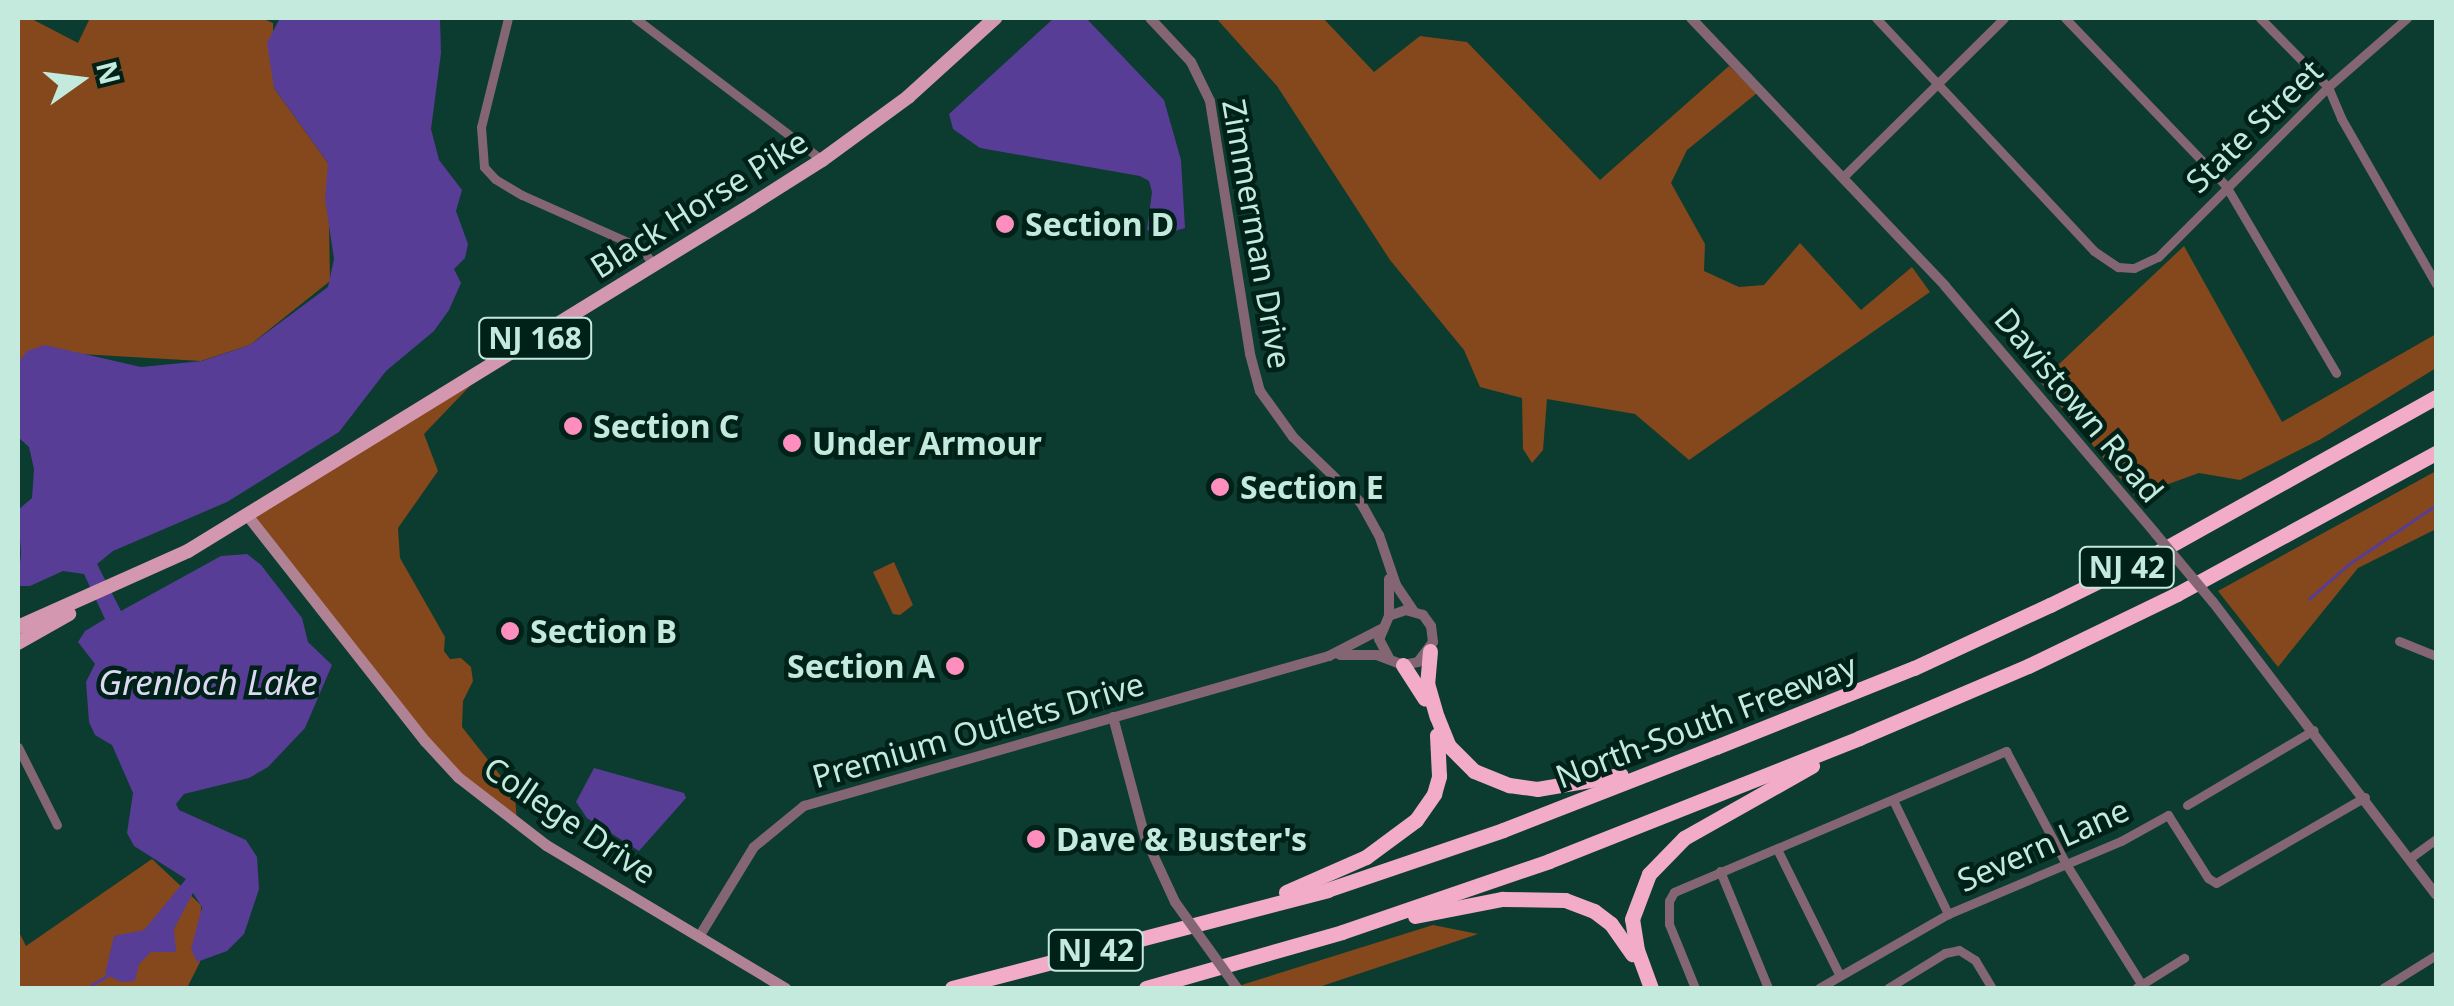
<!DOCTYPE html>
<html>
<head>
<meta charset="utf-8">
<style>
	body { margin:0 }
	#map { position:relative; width:2454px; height:1006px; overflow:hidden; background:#0c3b30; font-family:"Noto Sans",sans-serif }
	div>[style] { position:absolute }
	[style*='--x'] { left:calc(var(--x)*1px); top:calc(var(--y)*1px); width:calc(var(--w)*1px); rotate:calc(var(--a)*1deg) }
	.green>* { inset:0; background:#84481c }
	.water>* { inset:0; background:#573d95 }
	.stream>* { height:2.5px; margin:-1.25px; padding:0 1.25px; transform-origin:1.25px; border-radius:1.25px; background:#573d95 }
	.minor>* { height:9px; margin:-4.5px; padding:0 4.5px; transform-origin:4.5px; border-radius:4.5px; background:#836671 }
	.tertiary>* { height:10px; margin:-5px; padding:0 5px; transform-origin:5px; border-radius:5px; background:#836671 }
	.secondary>* { height:11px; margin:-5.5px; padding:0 5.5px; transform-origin:5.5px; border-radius:5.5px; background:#b08394 }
	.primary>* { height:14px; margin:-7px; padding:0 7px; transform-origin:7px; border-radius:7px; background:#d398af }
	.motorway>* { height:15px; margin:-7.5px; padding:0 7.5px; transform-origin:7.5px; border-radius:7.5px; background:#f2acc8 }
	.tertiary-bridge>* { height:10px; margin:-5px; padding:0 5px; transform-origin:5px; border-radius:5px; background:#836671 }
	.dots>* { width:28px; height:28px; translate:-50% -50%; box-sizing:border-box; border:5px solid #002118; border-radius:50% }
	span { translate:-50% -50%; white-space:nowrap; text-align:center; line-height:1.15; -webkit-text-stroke:9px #002118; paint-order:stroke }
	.shield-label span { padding:2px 8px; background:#002118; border:2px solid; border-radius:8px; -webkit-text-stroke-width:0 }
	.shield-label { font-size:30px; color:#c3eadd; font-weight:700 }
	.street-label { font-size:32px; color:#c3eadd }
	.poi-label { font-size:32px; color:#c3eadd; font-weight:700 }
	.left { translate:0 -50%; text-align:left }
	.right { translate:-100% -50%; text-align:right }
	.water-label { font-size:35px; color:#ddd9f2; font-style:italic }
	.frame { position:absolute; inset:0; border:20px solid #c3eadd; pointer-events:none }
	.north { position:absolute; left:30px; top:30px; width:100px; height:100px; -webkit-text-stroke:8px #002118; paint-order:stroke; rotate:76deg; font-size:28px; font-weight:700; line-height:40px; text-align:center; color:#c3eadd }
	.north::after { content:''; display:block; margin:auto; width:35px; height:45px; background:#c3eadd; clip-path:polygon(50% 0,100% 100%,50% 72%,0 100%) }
</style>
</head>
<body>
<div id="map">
	<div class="green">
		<i style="clip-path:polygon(18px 18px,30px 18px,78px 43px,90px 18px,261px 18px,273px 23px,274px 88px,328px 163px,330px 281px,250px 345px,201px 361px,28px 351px,18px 382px)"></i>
		<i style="clip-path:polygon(1216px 18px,1323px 18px,1374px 72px,1420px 36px,1467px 42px,1600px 180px,1729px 66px,1757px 93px,1687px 150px,1671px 183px,1705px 244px,1704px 271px,1739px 287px,1764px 285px,1800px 243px,1861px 310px,1912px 267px,1930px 292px,1689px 460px,1635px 414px,1547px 399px,1543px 450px,1532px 463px,1523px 449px,1522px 398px,1480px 387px,1464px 350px,1390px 260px,1277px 86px)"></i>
		<i style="clip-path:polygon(2184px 246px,2282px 422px,2436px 334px,2436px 368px,2321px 439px,2240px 480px,2199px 473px,2135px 496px,2040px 382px)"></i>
		<i style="clip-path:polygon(490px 365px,424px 434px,438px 471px,398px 528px,400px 558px,445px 637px,444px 651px,450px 659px,461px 658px,471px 667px,473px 681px,463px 701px,462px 727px,515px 794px,517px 824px,458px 777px,247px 515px)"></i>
		<i style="clip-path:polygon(2436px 471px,2436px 529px,2358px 568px,2278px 667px,2218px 591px)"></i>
		<i style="clip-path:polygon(894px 562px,913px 605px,900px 615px,893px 614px,873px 572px)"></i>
		<i style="clip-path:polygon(152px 859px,201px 905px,200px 962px,187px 988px,18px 988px,18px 930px,26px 946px)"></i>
		<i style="clip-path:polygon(1433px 925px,1478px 934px,1316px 988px,1232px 988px)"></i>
	</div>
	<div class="water">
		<i style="clip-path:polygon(280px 18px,440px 18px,441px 53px,431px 129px,439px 160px,462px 190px,456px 211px,468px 244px,465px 258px,454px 269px,461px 283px,449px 310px,434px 331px,386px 371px,339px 432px,227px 502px,113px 551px,97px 564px,121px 611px,221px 556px,247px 554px,261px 565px,302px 618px,308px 642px,332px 665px,305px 728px,268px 767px,249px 778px,184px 794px,176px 804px,179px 810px,246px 840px,257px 857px,259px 889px,244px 934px,227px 951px,197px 962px,191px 949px,202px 907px,193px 893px,174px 929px,176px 952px,151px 952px,139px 964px,135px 981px,121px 982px,105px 974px,114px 936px,144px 930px,186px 879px,134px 846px,127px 833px,133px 793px,112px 745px,95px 735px,89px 722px,86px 682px,95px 664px,78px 642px,85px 631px,105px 619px,84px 574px,63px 571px,30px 586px,18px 586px,21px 553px,18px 510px,32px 498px,34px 469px,29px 447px,18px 437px,18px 363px,27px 351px,45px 345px,141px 367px,202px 361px,250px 345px,328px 287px,334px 259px,325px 199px,328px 163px,274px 88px,267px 43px)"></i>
		<i style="clip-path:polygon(1054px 18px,1086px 18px,1164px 100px,1181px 160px,1185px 228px,1161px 235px,1147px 230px,1152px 192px,1149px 181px,1140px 176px,980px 148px,953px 129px,949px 114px)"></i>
		<i style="clip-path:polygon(594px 768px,684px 793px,686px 798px,639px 851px,587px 818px,576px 802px)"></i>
	</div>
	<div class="stream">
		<i style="--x:2309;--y:599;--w:53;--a:-41.2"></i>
		<i style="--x:2349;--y:564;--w:105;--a:-34.1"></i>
		<i style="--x:87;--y:988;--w:23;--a:-31"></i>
	</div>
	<div class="minor">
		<i style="--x:508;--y:18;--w:112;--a:103.9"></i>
		<i style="--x:481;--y:127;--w:40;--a:85.7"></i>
		<i style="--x:484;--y:167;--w:16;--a:47"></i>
		<i style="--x:495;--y:179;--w:31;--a:31"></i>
		<i style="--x:522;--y:195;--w:130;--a:24"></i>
		<i style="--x:641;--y:248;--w:21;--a:53"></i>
		<i style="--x:635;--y:18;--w:235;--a:37.2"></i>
		<i style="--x:1876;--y:18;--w:319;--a:46.9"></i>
		<i style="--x:2094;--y:251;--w:29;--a:34"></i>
		<i style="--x:2118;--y:267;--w:16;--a:4"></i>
		<i style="--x:2134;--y:268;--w:26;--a:-25"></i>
		<i style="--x:2158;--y:257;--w:240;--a:-45"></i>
		<i style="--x:2328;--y:87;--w:105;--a:-41.1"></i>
		<i style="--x:2065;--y:18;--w:233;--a:46.2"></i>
		<i style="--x:2226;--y:186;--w:217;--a:59.5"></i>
		<i style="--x:2260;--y:18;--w:97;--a:45.4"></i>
		<i style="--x:2328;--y:87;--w:34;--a:67"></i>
		<i style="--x:2341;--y:118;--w:191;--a:60.2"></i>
		<i style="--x:1843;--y:177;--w:226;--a:-44.6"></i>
		<i style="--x:2399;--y:641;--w:40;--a:22"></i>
		<i style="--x:18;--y:747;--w:87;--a:63.4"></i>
		<i style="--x:1893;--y:800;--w:127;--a:64.2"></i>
		<i style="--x:2187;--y:805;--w:147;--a:-30.6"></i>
		<i style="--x:1777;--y:849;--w:140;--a:63.6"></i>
		<i style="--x:2410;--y:858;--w:32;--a:-36"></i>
		<i style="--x:1720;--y:871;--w:126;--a:67.7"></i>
		<i style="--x:1695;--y:988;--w:69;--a:-112.1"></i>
		<i style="--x:1669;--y:924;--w:23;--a:-90"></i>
		<i style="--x:1669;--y:901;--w:10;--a:-61"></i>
		<i style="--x:1674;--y:892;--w:361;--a:-23"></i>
		<i style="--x:2006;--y:751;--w:128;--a:62"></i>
		<i style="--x:2066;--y:864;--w:143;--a:57.9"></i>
		<i style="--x:1819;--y:988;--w:149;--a:-29.8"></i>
		<i style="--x:1948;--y:914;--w:188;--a:-22.9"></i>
		<i style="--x:2121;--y:841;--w:54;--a:-29"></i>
		<i style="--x:2168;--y:815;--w:75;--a:57.6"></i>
		<i style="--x:2208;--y:878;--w:9;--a:32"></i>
		<i style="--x:2216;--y:883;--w:172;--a:-30"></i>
		<i style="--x:1888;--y:988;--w:67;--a:-31.6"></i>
		<i style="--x:1945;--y:953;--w:14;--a:-12"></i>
		<i style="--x:1959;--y:950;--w:19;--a:32"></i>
		<i style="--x:1975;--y:960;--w:33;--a:59"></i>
		<i style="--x:2136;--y:988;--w:57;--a:-32"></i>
		<i style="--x:2383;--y:988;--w:62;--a:-31.9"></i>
	</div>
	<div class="tertiary">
		<i style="--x:1150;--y:18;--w:60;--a:47"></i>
		<i style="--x:1191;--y:62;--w:43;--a:64"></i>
		<i style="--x:1210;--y:101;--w:256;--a:81"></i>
		<i style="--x:1250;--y:354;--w:38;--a:75"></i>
		<i style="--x:1260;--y:391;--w:57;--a:54.3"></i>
		<i style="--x:1293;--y:437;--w:95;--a:44.1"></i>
		<i style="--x:1361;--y:503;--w:37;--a:61"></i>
		<i style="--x:1379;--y:535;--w:53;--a:71.2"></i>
		<i style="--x:1396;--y:585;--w:30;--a:56"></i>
		<i style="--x:1691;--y:18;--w:369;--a:46.5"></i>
		<i style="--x:1945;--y:286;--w:324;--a:49.6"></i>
		<i style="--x:2213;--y:602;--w:368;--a:52.7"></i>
		<i style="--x:1389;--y:616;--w:37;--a:-90"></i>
		<i style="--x:1340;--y:655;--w:37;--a:0"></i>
		<i style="--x:1377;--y:655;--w:28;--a:21"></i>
		<i style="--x:1403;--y:665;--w:15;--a:-11"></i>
		<i style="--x:1418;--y:662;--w:25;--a:-53"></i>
		<i style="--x:1433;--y:642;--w:16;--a:-97"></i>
		<i style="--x:1431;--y:626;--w:14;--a:-126"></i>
		<i style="--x:1423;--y:615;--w:18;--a:-164"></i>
		<i style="--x:1406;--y:610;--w:18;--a:161"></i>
		<i style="--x:1389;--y:616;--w:25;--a:113"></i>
		<i style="--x:1379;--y:639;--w:21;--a:62"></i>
		<i style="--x:1113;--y:717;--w:124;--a:75.1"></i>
		<i style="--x:1145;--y:837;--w:72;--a:65.2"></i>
		<i style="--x:699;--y:937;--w:105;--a:-58.6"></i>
		<i style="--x:754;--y:847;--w:65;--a:-39.4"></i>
		<i style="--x:804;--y:806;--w:546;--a:-15.95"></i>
		<i style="--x:1329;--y:656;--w:59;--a:-27.4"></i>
	</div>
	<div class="secondary">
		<i style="--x:247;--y:515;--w:288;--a:51.8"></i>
		<i style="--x:425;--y:741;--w:49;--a:47.5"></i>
		<i style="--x:458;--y:777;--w:111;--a:37.7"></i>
		<i style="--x:546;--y:845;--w:279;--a:30.9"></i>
	</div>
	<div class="primary">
		<i style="--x:18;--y:627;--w:186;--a:-24.1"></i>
		<i style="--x:188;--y:551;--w:661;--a:-31.57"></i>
		<i style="--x:751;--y:205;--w:84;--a:-32.4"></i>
		<i style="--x:822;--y:160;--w:107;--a:-36.2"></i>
		<i style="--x:908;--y:97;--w:118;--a:-42.2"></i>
		<i style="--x:18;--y:643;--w:59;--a:-29.6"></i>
	</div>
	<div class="motorway">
		<i style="--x:1430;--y:651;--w:32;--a:95"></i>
		<i style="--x:1427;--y:683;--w:35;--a:74"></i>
		<i style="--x:1437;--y:717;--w:31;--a:68"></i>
		<i style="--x:1449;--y:746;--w:35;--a:45"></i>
		<i style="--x:1474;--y:771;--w:38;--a:22"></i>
		<i style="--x:1509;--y:785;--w:28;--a:8"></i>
		<i style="--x:1537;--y:789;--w:85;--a:-9.5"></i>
		<i style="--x:1403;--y:665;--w:40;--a:57.1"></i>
		<i style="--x:1286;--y:892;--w:87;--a:-23.6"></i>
		<i style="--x:1366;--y:857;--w:62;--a:-36.5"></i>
		<i style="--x:1416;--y:820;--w:32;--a:-55"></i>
		<i style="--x:1434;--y:794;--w:19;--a:-74"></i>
		<i style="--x:1439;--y:776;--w:41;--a:-92.8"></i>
		<i style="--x:1415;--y:916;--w:89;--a:-11.1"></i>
		<i style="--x:1502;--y:899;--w:63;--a:0.9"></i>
		<i style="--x:1565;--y:900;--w:31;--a:21"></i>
		<i style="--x:1594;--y:911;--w:21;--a:37"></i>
		<i style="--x:1611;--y:924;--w:37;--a:55"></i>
		<i style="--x:952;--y:988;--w:388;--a:-14.6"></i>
		<i style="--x:1327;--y:890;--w:186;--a:-18.8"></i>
		<i style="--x:1503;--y:830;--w:229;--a:-21.3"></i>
		<i style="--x:1716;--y:747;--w:213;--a:-21.8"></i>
		<i style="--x:1914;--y:668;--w:150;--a:-24.9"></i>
		<i style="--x:2050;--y:605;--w:127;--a:-26.2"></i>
		<i style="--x:2164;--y:549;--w:312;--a:-29.2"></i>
		<i style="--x:1146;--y:988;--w:204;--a:-15.9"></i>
		<i style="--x:1342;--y:932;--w:219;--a:-18.9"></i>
		<i style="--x:1549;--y:861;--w:334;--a:-21.6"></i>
		<i style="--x:1859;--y:738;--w:184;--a:-23.1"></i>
		<i style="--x:2028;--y:666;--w:165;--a:-25.8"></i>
		<i style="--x:2177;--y:594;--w:295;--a:-28.6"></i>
		<i style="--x:1651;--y:988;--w:40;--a:-110.2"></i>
		<i style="--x:1637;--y:950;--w:31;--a:-99"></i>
		<i style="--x:1632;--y:919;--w:48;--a:-69.3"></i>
		<i style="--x:1649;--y:874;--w:50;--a:-45.8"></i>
		<i style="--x:1684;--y:838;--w:147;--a:-29.4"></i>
	</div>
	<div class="tertiary-bridge">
		<i style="--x:2155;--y:533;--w:90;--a:50"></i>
		<i style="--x:1175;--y:902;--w:106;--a:54.2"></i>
	</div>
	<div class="dots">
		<i style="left:1005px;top:224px;background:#fd8ebe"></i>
		<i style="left:573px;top:426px;background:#fd8ebe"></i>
		<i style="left:792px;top:443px;background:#fd8ebe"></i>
		<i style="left:1220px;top:487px;background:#fd8ebe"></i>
		<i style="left:510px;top:631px;background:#fd8ebe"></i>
		<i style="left:955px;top:666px;background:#fd8ebe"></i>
		<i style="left:1036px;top:839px;background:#fd8ebe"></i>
	</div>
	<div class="shield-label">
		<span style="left:535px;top:338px">NJ 168</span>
		<span style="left:2127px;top:567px">NJ 42</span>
		<span style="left:1096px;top:950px">NJ 42</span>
	</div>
	<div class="street-label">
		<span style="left:2254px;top:126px;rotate:-44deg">State Street</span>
		<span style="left:699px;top:204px;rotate:-32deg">Black Horse Pike</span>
		<span style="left:1257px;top:234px;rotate:80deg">Zimmerman Drive</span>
		<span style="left:2079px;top:405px;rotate:50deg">Davistown Road</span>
		<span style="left:1706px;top:721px;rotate:-21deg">North-South Freeway</span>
		<span style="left:978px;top:730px;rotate:-16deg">Premium Outlets Drive</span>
		<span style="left:570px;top:820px;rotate:34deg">College Drive</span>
		<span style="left:2043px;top:845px;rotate:-24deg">Severn Lane</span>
	</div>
	<div class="poi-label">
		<span class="left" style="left:1025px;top:224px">Section D</span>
		<span class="left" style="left:593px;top:426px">Section C</span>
		<span class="left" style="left:812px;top:443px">Under Armour</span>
		<span class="left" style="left:1240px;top:487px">Section E</span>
		<span class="left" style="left:530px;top:631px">Section B</span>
		<span class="right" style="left:935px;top:666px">Section A</span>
		<span class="left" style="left:1056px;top:839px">Dave &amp; Buster's</span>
	</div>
	<div class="water-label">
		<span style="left:208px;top:682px">Grenloch Lake</span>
	</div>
	<div class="frame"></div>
	<div class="north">N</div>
</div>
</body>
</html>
